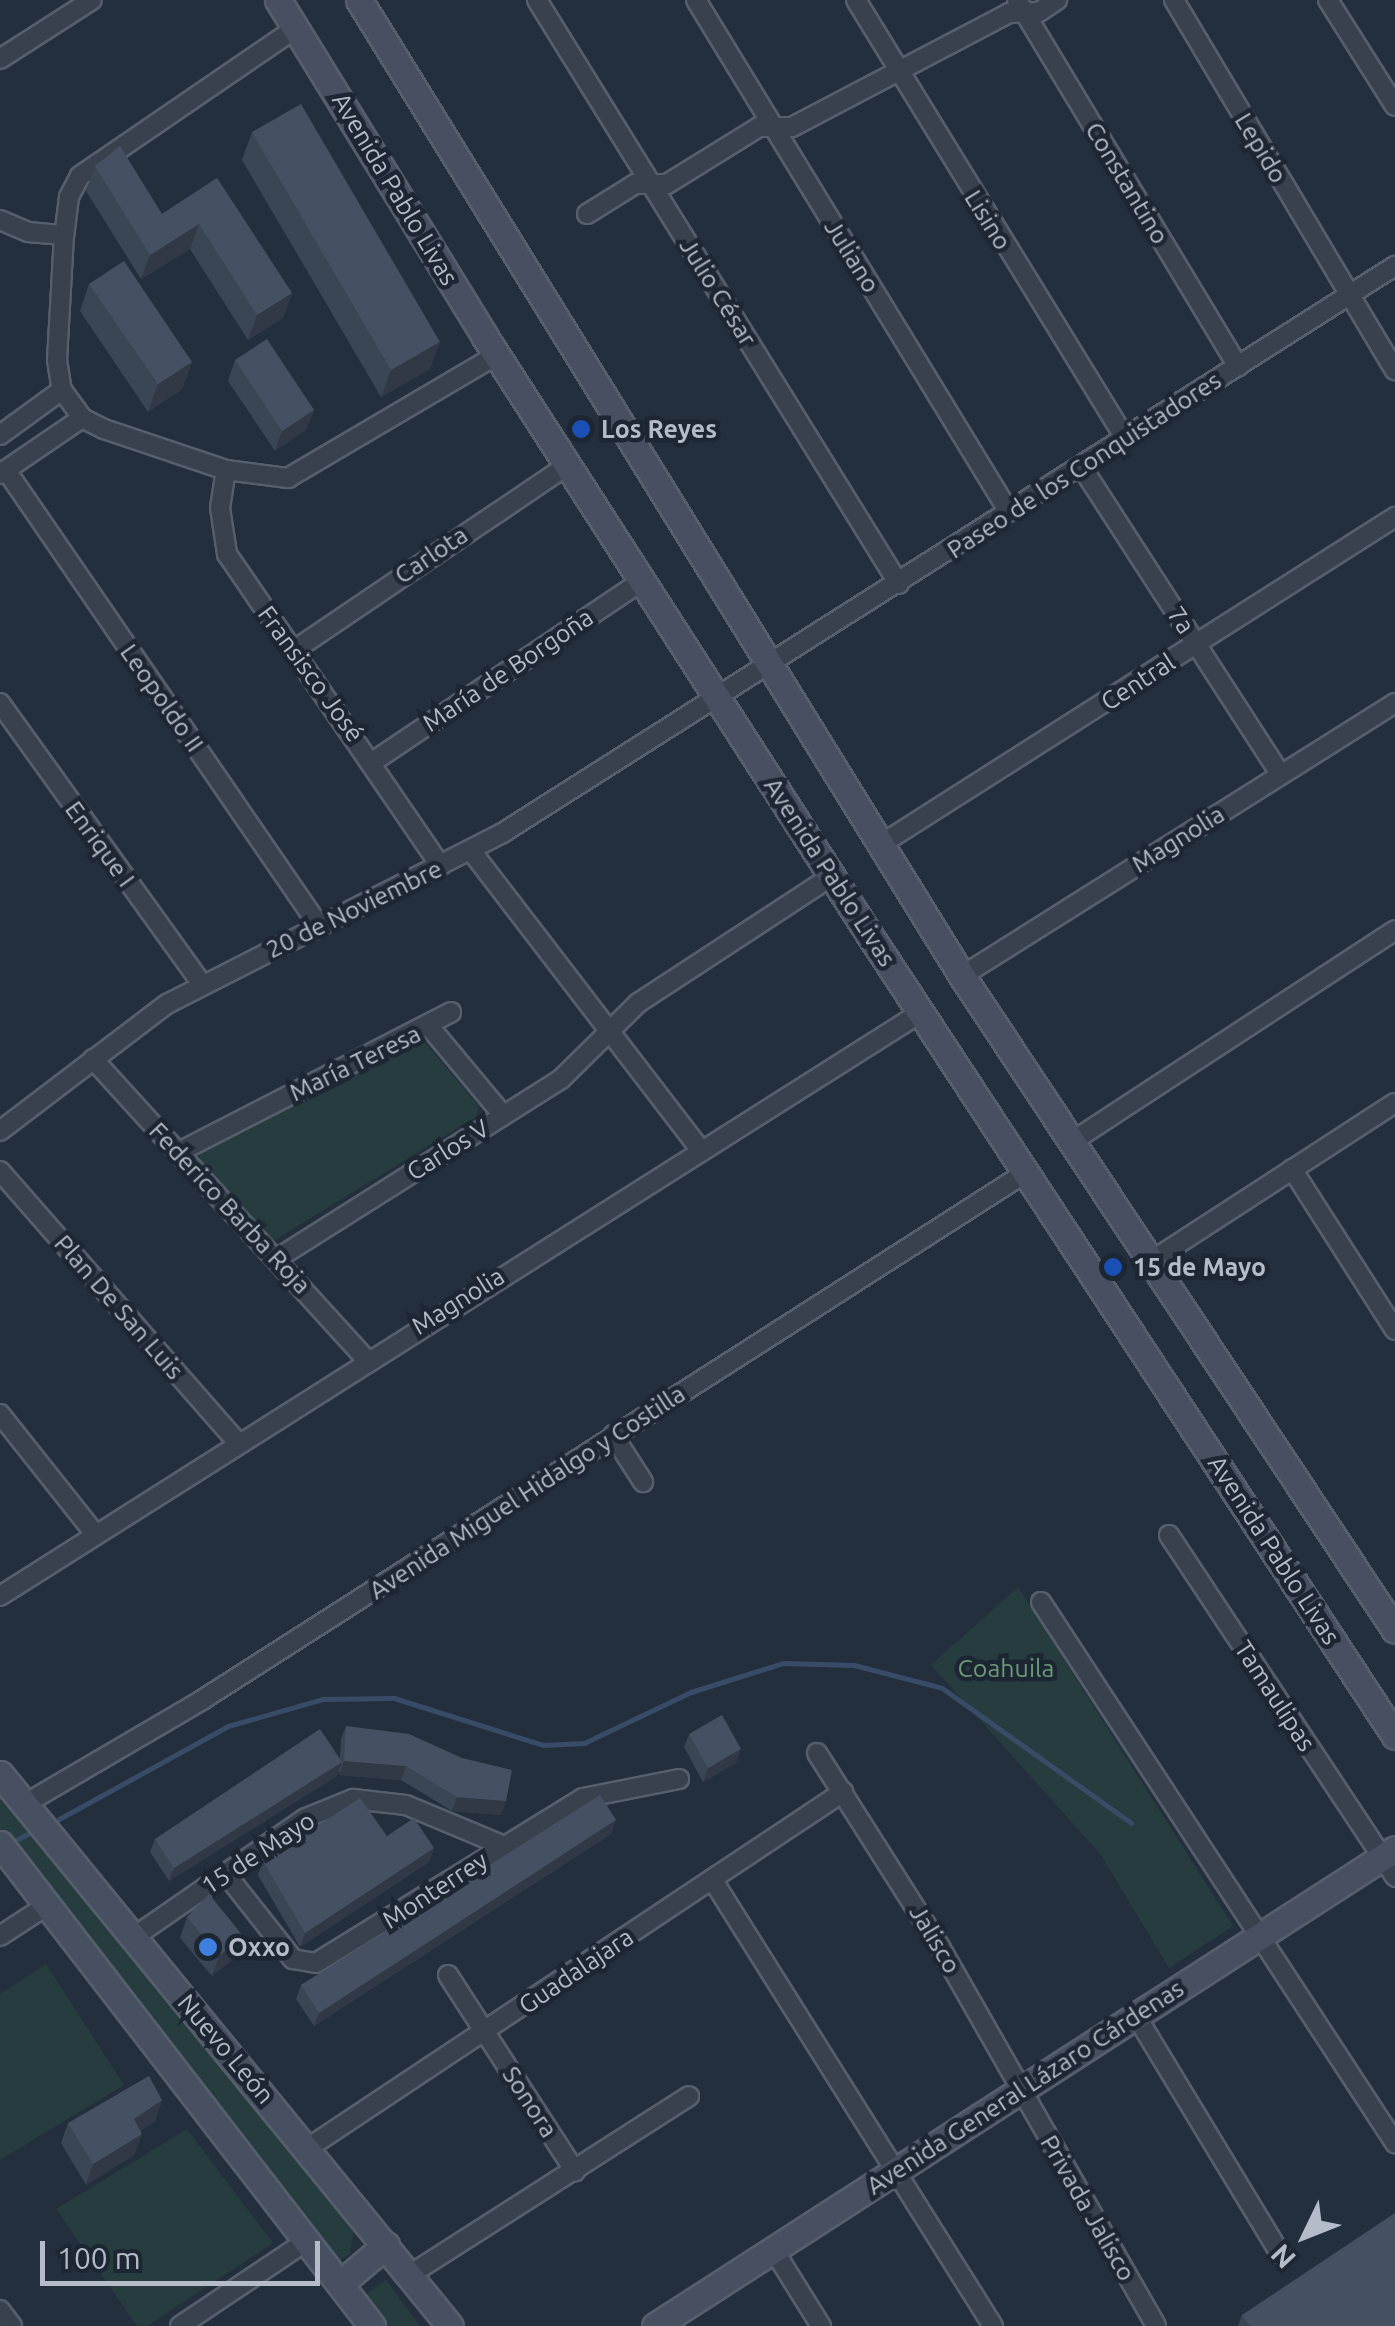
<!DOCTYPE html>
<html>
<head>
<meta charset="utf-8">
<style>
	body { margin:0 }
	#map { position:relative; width:1395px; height:2326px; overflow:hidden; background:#242f3e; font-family:Ubuntu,sans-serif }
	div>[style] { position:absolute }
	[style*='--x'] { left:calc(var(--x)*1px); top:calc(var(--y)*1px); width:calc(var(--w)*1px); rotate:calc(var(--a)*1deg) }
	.green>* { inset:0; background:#263c3f }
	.stream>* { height:5px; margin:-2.5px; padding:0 2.5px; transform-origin:2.5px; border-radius:2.5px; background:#394c67 }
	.roads { filter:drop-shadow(2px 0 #565f6c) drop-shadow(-2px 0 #565f6c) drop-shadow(0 2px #565f6c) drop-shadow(0 -2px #565f6c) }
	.street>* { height:18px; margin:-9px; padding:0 9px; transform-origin:9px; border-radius:9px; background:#38414e }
	.secondary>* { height:25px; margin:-12.5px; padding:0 12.5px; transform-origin:12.5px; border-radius:12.5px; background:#465061 }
	.wall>* { inset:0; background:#3b4654 }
	.shaded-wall>* { inset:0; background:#303945 }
	.building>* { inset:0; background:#455162 }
	.dots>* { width:28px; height:28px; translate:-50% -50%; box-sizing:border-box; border:5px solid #1d2633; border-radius:50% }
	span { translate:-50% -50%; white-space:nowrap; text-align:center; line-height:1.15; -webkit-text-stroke:9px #1d2633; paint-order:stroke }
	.street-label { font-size:25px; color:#b4bcc9 }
	.poi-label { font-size:25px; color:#b4bcc9; font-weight:700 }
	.left { translate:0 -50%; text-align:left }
	.park-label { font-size:25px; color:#6b9a76 }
	.north { position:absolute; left:1255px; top:2186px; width:100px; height:100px; -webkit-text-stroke:8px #1d2633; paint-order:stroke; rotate:227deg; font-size:28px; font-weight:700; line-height:40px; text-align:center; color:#b4bcc9 }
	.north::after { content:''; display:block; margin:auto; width:35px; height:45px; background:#b4bcc9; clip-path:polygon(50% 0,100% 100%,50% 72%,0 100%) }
	.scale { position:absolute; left:40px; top:2241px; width:280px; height:45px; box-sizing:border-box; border:5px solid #b4bcc9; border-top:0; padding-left:12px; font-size:30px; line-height:35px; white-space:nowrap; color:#b4bcc9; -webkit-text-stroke:8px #1d2633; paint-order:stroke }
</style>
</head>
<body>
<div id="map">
	<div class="green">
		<i style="clip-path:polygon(422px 1039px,479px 1106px,477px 1116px,275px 1240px,263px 1236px,196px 1164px,201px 1151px)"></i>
		<i style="clip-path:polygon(1018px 1587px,1233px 1926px,1169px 1968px,1101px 1855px,931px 1665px)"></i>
		<i style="clip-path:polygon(0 1794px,354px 2231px,350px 2254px,333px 2264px,0 1832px)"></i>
		<i style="clip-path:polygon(46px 1964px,124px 2085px,0 2160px,0 1994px)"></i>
		<i style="clip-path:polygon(187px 2129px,273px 2243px,147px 2326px,137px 2326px,56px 2209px)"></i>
		<i style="clip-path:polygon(386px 2280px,420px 2326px,380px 2326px,360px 2298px)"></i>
	</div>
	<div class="stream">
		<i style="--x:59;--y:1819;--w:193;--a:-28.8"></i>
		<i style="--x:228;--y:1726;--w:99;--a:-15.9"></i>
		<i style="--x:323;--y:1699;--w:71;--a:-0.8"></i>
		<i style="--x:394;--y:1698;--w:156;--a:17.5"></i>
		<i style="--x:543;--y:1745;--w:41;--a:-2.8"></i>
		<i style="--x:584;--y:1743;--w:119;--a:-25.5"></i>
		<i style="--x:691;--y:1692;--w:96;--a:-17.5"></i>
		<i style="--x:783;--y:1663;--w:71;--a:1.6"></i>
		<i style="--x:854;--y:1665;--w:91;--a:14.6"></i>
		<i style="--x:942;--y:1688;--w:232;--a:35.5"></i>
		<i style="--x:8;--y:1844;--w:22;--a:-27"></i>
	</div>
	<div class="roads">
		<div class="street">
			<i style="--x:537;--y:0;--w:687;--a:58.21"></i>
			<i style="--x:696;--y:0;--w:600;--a:58.56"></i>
			<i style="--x:856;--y:0;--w:514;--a:58.44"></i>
			<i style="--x:1017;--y:0;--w:428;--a:58.9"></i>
			<i style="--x:1174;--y:0;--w:431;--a:59.2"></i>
			<i style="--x:1328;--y:0;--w:125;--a:57.7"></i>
			<i style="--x:296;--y:28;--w:262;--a:145.6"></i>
			<i style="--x:80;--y:176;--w:24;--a:118"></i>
			<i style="--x:69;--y:197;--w:38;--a:97"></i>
			<i style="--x:64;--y:235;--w:125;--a:93.2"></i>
			<i style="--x:57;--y:360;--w:30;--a:81"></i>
			<i style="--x:62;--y:390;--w:34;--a:54"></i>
			<i style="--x:82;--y:418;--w:25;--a:27"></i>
			<i style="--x:104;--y:429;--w:129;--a:18.6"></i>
			<i style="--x:226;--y:470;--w:63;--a:7.4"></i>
			<i style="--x:288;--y:478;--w:243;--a:-30.5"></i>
			<i style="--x:0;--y:59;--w:109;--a:-32.7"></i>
			<i style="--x:587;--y:214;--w:57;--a:-32"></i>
			<i style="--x:635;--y:184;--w:32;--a:0"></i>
			<i style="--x:667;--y:184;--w:108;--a:-31.8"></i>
			<i style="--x:759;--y:127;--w:33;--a:0"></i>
			<i style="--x:792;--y:127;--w:245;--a:-27.7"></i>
			<i style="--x:1009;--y:13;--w:30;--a:-2"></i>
			<i style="--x:1039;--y:12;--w:22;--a:-34"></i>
			<i style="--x:0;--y:220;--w:30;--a:23"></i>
			<i style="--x:28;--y:232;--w:36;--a:5"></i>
			<i style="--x:0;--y:435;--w:77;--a:-36"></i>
			<i style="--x:1081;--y:466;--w:367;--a:57.1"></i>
			<i style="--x:6;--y:470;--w:553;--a:55.53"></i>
			<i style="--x:226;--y:470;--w:38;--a:99"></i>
			<i style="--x:220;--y:508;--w:47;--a:81.3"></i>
			<i style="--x:227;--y:554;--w:378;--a:55.6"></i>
			<i style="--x:0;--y:474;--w:99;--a:-34.3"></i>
			<i style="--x:296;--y:649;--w:328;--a:-34.1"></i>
			<i style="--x:0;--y:703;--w:346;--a:54.3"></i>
			<i style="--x:374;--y:761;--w:324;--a:-33.9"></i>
			<i style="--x:880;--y:845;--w:611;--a:-32.49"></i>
			<i style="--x:472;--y:852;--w:374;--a:52.5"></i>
			<i style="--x:962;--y:976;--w:512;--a:-32.23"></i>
			<i style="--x:428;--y:1025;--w:117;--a:50.2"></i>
			<i style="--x:93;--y:1059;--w:406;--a:47.7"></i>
			<i style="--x:0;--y:1131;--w:210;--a:-37.3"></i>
			<i style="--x:167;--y:1004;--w:378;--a:-27"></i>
			<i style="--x:504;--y:832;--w:1056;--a:-32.43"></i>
			<i style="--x:1073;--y:1141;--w:385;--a:-33.2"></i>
			<i style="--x:179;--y:1152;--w:306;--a:-27.2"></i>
			<i style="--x:1292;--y:1169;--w:191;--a:57.4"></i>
			<i style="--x:0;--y:1171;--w:361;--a:48.8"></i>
			<i style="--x:278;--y:1258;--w:335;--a:-32.3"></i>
			<i style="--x:561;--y:1079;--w:108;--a:-44.6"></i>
			<i style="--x:638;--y:1003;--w:232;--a:-33.2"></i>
			<i style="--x:1153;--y:1260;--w:288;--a:-33"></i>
			<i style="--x:0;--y:1414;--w:153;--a:51.6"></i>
			<i style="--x:613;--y:1435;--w:56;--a:57.4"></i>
			<i style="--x:1169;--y:1535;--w:410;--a:56.5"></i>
			<i style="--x:0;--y:1596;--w:1089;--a:-32.36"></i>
			<i style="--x:1041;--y:1602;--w:647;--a:56.8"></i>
			<i style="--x:817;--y:1753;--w:230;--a:57.6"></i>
			<i style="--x:940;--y:1947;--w:436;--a:60.3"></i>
			<i style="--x:25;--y:1804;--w:205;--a:-30.4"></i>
			<i style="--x:202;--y:1700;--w:977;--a:-32.63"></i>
			<i style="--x:225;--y:1873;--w:110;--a:51.7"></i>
			<i style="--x:293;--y:1959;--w:23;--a:10"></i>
			<i style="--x:316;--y:1963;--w:314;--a:-31.7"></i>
			<i style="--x:583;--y:1798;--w:98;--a:-11.2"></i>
			<i style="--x:712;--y:1879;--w:528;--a:57.85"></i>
			<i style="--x:0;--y:1936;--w:59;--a:-33.1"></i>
			<i style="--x:134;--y:1937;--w:209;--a:-34.7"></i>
			<i style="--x:306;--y:1818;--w:51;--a:-22"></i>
			<i style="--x:353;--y:1799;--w:53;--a:6.5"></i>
			<i style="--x:406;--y:1805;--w:106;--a:22.7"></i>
			<i style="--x:448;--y:1975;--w:234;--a:57.1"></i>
			<i style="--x:1135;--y:2014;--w:280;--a:58.8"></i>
			<i style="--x:308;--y:2148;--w:643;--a:-33.64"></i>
			<i style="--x:773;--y:2249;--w:91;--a:58.1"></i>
			<i style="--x:411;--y:2274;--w:330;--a:-32.6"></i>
			<i style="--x:0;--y:2310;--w:20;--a:53"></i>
			<i style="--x:180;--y:2326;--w:154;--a:-33.9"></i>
		</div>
		<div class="secondary">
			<i style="--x:278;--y:0;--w:395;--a:58.4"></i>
			<i style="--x:485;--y:337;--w:710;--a:57.25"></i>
			<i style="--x:869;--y:934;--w:959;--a:56.74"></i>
			<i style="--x:359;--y:0;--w:1147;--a:58.29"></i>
			<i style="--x:962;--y:976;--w:784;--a:56.49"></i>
			<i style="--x:0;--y:1774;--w:712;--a:50.81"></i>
			<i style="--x:0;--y:1844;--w:609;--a:52.34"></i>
			<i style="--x:341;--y:2283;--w:59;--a:-40.2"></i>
			<i style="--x:655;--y:2326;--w:880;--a:-32.81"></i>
		</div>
	</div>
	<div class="wall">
		<i style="clip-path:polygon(252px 132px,430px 369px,381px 397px,242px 160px)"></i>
		<i style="clip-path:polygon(95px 166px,162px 214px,217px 178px,292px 293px,283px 318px,248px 340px,190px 249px,141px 279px,86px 191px)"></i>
		<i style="clip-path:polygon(89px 284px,192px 362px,182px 389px,148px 412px,80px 311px)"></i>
		<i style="clip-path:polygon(235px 360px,314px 410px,306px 430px,275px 451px,228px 381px)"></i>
		<i style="clip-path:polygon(346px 1726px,506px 1801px,501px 1815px,452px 1811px,401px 1780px,339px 1775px,339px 1771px,337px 1776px,169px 1881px,150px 1852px,155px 1839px,340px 1758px,341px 1739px)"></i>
		<i style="clip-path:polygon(689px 1734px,736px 1763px,703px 1782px,684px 1747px)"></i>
		<i style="clip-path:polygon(611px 1834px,314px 2026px,296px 1999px,301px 1985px)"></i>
		<i style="clip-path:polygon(387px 1836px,434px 1848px,429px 1862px,300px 1947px,258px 1875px,263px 1861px)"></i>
		<i style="clip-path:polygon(187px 1917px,236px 1957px,212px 1976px,180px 1938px)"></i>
		<i style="clip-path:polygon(162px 2100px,155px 2121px,140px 2131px,142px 2134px,134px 2155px,86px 2185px,61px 2143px,68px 2123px)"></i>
		<i style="clip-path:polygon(1242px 2315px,1395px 2326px,1238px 2326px)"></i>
	</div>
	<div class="shaded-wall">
		<i style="clip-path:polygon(199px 224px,190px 249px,141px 279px,150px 255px)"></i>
		<i style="clip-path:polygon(292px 293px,283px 318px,248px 340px,257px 315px)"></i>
		<i style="clip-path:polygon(440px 342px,430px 369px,381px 397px,391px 370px)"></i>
		<i style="clip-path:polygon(192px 362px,182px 389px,148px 412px,158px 384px)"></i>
		<i style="clip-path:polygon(314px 410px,306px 430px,275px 451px,282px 431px)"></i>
		<i style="clip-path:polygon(741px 1749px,736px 1763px,703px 1782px,708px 1768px)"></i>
		<i style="clip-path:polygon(344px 1761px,406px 1766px,401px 1780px,339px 1775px)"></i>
		<i style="clip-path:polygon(342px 1762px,337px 1776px,169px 1881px,174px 1868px)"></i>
		<i style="clip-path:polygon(457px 1797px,506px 1801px,501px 1815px,452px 1811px)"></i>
		<i style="clip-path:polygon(616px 1820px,611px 1834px,314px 2026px,319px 2013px)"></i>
		<i style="clip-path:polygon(434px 1848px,429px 1862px,300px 1947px,305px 1933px)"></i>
		<i style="clip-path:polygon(243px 1936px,236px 1957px,212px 1976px,219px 1956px)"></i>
		<i style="clip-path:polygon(162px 2100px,155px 2121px,127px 2140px,134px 2119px)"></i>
		<i style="clip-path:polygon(142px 2134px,134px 2155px,86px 2185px,93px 2164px)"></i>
	</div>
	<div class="building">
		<i style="clip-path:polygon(301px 104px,440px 342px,391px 370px,252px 132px)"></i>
		<i style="clip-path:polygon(120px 146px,162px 214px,217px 178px,292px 293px,257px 315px,199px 224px,150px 255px,95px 166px)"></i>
		<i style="clip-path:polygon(124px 261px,192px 362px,158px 384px,89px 284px)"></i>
		<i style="clip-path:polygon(267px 339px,314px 410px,282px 431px,235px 360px)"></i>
		<i style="clip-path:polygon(722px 1715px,741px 1749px,708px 1768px,689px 1734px)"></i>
		<i style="clip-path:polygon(346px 1726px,409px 1734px,462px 1758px,512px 1770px,506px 1801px,457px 1797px,406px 1766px,344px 1761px)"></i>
		<i style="clip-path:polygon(320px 1729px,342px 1762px,174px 1868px,155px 1839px)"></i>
		<i style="clip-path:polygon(600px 1795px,616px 1820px,319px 2013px,301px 1985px)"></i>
		<i style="clip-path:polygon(360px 1798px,387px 1836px,414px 1818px,434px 1848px,305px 1933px,263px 1861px)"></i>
		<i style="clip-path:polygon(209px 1894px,243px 1936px,219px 1956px,187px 1917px)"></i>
		<i style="clip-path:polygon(149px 2076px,162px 2100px,134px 2119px,142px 2134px,93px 2164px,68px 2123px)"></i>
		<i style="clip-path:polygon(1395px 2213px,1395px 2326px,1250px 2326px,1242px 2315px)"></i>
	</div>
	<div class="dots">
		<i style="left:581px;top:429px;background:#1a4fb4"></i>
		<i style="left:1113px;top:1267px;background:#1a4fb4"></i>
		<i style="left:208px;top:1947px;background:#3f7fe0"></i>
	</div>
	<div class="street-label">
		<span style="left:1261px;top:148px;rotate:59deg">Lepido</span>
		<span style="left:1127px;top:183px;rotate:59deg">Constantino</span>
		<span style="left:395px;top:189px;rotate:59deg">Avenida Pablo Livas</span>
		<span style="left:988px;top:220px;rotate:58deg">Lisino</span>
		<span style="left:852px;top:256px;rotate:58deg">Juliano</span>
		<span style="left:718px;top:292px;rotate:58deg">Julio César</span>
		<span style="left:1084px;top:465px;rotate:-33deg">Paseo de los Conquistadores</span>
		<span style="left:431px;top:555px;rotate:-34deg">Carlota</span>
		<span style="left:1181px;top:620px;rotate:56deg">7a</span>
		<span style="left:508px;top:670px;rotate:-34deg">María de Borgoña</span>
		<span style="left:311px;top:674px;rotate:54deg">Fransisco José</span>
		<span style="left:1138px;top:682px;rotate:-33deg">Central</span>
		<span style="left:162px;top:698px;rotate:55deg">Leopoldo II</span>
		<span style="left:1178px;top:839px;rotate:-32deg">Magnolia</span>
		<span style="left:100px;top:844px;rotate:54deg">Enrique I</span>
		<span style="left:830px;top:872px;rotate:57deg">Avenida Pablo Livas</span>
		<span style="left:354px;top:909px;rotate:-26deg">20 de Noviembre</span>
		<span style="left:355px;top:1063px;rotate:-26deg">María Teresa</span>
		<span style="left:448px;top:1150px;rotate:-32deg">Carlos V</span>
		<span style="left:230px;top:1208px;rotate:47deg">Federico Barba Roja</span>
		<span style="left:458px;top:1301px;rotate:-32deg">Magnolia</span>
		<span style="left:119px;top:1307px;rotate:49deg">Plan De San Luis</span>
		<span style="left:527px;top:1492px;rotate:-33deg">Avenida Miguel Hidalgo y Costilla</span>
		<span style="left:1274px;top:1550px;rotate:57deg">Avenida Pablo Livas</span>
		<span style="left:1275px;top:1696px;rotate:57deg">Tamaulipas</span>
		<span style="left:258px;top:1853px;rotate:-33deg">15 de Mayo</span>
		<span style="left:435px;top:1890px;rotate:-33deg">Monterrey</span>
		<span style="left:935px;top:1939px;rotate:59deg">Jalisco</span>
		<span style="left:576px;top:1971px;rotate:-34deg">Guadalajara</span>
		<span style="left:226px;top:2049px;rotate:50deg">Nuevo León</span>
		<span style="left:1025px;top:2087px;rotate:-33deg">Avenida General Lázaro Cárdenas</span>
		<span style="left:530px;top:2102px;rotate:57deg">Sonora</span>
		<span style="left:1088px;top:2208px;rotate:60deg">Privada Jalisco</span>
	</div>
	<div class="poi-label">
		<span class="left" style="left:601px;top:429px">Los Reyes</span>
		<span class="left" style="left:1133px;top:1267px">15 de Mayo</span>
		<span class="left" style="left:228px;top:1947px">Oxxo</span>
	</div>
	<div class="park-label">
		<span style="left:1006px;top:1668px">Coahuila</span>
	</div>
	<div class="north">N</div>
	<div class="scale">100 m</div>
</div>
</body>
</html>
